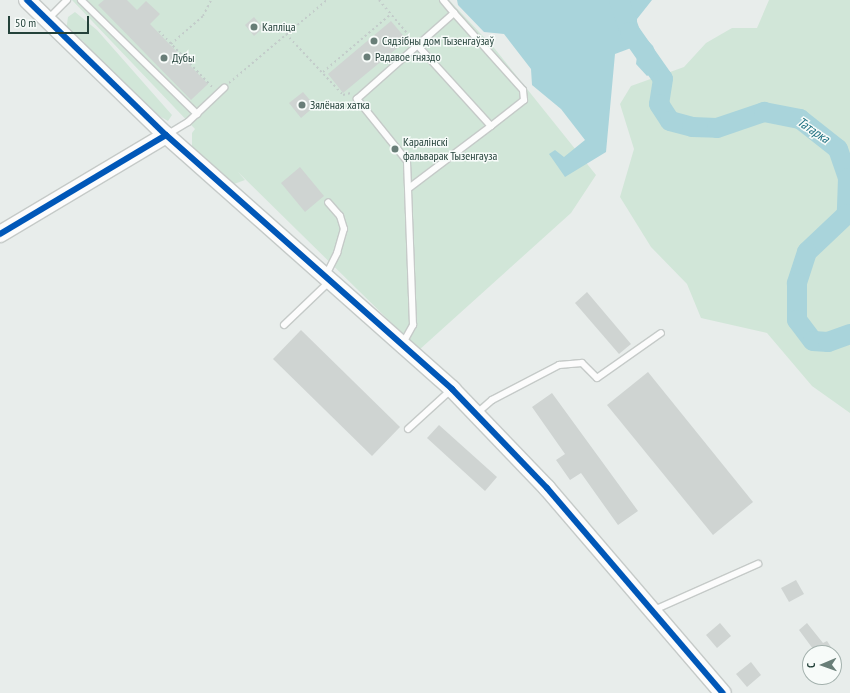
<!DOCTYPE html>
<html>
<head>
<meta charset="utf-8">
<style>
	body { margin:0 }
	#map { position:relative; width:850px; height:693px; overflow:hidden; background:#e8edeb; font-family:"PT Sans Narrow",sans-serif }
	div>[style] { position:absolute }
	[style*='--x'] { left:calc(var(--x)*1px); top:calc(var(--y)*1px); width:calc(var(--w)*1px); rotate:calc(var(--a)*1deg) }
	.green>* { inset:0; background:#d1e6d8 }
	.water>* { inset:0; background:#a9d4db }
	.river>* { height:20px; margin:-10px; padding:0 10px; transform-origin:10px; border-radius:10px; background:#a9d4db }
	.building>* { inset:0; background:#cfd4d2 }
	.path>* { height:2px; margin-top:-1px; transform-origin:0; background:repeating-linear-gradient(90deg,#c3ccca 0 2px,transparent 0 5px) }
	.roads { filter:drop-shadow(1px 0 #c5cac8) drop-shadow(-1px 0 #c5cac8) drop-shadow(0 1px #c5cac8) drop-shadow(0 -1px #c5cac8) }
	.lane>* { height:6px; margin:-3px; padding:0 3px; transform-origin:3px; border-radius:3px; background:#fcfcfc }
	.secondary>* { height:16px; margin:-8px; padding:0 8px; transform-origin:8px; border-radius:8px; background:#fcfcfc }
	.cycleway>* { height:6px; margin:-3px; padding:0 3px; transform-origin:3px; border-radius:3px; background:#0057b8 }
	.dots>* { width:11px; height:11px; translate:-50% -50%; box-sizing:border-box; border:2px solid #f7fbf9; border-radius:50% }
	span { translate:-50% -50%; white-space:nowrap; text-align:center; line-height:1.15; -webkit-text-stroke:3px #f7fbf9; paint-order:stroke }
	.poi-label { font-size:12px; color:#24423a }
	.left { translate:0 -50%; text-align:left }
	.water-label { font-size:13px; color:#1c6f80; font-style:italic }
	.north { position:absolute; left:802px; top:645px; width:40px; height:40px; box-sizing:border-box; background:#f7fbf9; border:1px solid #a3b1ad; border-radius:50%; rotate:268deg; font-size:11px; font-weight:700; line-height:16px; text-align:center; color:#24423a }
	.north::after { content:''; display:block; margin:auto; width:14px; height:18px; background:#697e78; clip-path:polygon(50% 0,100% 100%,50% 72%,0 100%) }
	.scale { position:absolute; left:8px; top:16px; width:81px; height:18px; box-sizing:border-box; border:2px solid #24423a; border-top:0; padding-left:5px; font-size:12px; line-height:14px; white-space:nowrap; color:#24423a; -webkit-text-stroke:3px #f7fbf9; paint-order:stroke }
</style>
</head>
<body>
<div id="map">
	<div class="green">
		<i style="clip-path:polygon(72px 0,449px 0,495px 49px,596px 175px,571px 213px,419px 350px,238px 172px,245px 180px,234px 184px,192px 148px,192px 133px,195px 129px)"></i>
		<i style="clip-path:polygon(769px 0,850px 0,850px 413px,812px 386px,767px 333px,701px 318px,687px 284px,651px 247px,620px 197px,634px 149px,620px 104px,631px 86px,684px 67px,706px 43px,732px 28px,757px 28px)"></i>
		<i style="clip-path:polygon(75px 12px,97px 30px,172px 115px,168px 121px,142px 106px,100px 66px,83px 41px,66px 31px,68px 17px)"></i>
	</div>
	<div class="water">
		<i style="clip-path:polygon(457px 0,652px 0,637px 19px,637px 29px,653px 46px,661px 66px,647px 76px,636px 64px,637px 56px,631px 48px,615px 54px,606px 152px,565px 177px,549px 154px,555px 150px,564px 157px,585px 140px,561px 109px,532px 85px,531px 69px,504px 34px,484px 32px,458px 5px)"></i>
	</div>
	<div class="river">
		<i style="--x:619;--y:0;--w:34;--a:71"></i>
		<i style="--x:630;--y:32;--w:57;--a:54.9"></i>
		<i style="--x:663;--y:79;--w:25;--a:99"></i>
		<i style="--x:659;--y:104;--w:20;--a:57"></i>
		<i style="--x:670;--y:121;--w:23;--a:15"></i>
		<i style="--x:692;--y:127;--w:25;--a:2"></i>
		<i style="--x:717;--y:128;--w:50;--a:-18.8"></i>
		<i style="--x:764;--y:112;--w:37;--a:11"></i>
		<i style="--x:800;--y:119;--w:48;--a:38.3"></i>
		<i style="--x:838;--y:149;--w:31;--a:71"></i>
		<i style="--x:848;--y:178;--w:36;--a:92"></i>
		<i style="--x:847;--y:214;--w:55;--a:136.5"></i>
		<i style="--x:807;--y:252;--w:33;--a:108"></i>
		<i style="--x:797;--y:283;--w:37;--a:90"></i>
		<i style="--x:797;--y:320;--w:26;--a:53"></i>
		<i style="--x:813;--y:341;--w:15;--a:4"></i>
		<i style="--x:828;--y:342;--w:23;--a:-20"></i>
	</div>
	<div class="building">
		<i style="clip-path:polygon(104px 0,127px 0,137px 10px,146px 1px,160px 14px,150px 24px,208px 84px,191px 100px,98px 5px)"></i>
		<i style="clip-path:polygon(254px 17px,263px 28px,254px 36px,245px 25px)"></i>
		<i style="clip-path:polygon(391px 21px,407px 40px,343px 93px,328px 74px)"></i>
		<i style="clip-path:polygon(303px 92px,315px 106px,301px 118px,289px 103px)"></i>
		<i style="clip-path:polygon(300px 167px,324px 196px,305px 212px,281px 183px)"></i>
		<i style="clip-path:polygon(587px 292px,631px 344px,619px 354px,575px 303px)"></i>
		<i style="clip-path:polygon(301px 330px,400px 427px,372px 456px,273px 359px)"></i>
		<i style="clip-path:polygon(648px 372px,753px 502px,713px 535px,607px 405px)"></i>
		<i style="clip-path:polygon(552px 393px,638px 511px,618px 525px,581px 473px,570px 480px,556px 460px,565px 454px,532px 407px)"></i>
		<i style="clip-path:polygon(439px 425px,497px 477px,485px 491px,427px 438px)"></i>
		<i style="clip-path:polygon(796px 580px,804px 594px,789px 602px,781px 588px)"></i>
		<i style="clip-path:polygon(720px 623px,731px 636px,717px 648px,706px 635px)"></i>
		<i style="clip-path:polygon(807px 623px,823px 643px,827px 641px,835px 653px,816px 653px,799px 630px)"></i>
		<i style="clip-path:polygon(751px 662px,761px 675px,747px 687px,736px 674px)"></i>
	</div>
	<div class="path">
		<i style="--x:379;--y:0;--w:51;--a:49.8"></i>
		<i style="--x:159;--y:31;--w:79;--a:46.5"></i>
		<i style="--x:286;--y:34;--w:83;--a:46.9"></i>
		<i style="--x:343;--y:95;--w:8;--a:-14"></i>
		<i style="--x:171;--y:44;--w:43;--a:-41.2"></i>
		<i style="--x:203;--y:16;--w:18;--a:-63"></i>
		<i style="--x:323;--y:72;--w:89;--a:-40.5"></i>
		<i style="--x:229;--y:83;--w:128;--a:-40.3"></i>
	</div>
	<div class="roads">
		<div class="lane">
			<i style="--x:81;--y:0;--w:163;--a:44.5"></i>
			<i style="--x:48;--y:19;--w:27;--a:-45"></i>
			<i style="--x:419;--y:47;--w:107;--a:47.7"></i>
			<i style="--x:491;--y:126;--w:42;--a:-38.2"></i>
			<i style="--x:524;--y:100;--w:10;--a:-96"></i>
			<i style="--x:523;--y:90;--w:103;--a:-131.9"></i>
			<i style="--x:168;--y:134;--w:23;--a:-31"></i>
			<i style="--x:188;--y:122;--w:50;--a:-43.4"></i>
			<i style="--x:409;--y:188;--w:103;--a:-37.1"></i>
			<i style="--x:326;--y:275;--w:25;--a:-63"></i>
			<i style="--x:337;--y:253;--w:25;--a:-74"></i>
			<i style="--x:344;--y:229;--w:14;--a:-107"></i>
			<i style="--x:340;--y:216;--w:18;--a:-131"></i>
			<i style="--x:284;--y:325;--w:64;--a:-43.7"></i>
			<i style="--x:403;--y:343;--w:21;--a:-61"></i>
			<i style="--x:413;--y:325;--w:164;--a:-92.1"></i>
			<i style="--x:407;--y:161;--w:80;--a:-128.9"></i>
			<i style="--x:357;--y:99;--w:130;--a:-41.6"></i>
			<i style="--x:454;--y:13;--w:17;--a:-130"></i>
			<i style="--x:477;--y:413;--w:20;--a:-41"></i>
			<i style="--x:492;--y:400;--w:76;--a:-27.6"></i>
			<i style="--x:559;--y:365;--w:23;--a:-5"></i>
			<i style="--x:582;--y:363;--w:21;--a:45"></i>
			<i style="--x:597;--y:378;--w:78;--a:-35.1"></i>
			<i style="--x:408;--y:429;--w:59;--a:-42.3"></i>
			<i style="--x:654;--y:610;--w:114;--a:-23.9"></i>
		</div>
		<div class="secondary">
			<i style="--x:27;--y:0;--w:194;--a:44.2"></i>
			<i style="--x:166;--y:135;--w:383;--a:41.6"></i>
			<i style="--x:452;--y:389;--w:137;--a:46.2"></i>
			<i style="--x:547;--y:488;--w:270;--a:49.4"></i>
			<i style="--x:0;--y:234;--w:193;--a:-30.8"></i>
		</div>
	</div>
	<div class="cycleway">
		<i style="--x:27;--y:0;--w:194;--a:44.2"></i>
		<i style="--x:166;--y:135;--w:383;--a:41.6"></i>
		<i style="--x:452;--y:389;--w:137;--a:46.2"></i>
		<i style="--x:547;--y:488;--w:270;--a:49.4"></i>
		<i style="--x:0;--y:234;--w:193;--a:-30.8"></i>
	</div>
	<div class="dots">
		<i style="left:254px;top:27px;background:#697e78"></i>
		<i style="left:374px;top:41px;background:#697e78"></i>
		<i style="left:367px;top:57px;background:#697e78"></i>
		<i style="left:164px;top:58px;background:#697e78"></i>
		<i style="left:302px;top:105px;background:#697e78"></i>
		<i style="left:395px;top:149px;background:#697e78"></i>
	</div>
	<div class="poi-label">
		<span class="left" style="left:262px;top:27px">Капліца</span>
		<span class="left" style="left:382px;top:41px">Сядзібны дом Тызенгаўзаў</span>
		<span class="left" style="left:375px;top:57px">Радавое гняздо</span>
		<span class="left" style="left:172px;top:58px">Дубы</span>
		<span class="left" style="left:310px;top:105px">Зялёная хатка</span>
		<span class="left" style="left:403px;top:149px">Каралінскі<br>фальварак Тызенгауза</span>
	</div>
	<div class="water-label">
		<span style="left:813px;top:131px;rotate:34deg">Татарка</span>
	</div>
	<div class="north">С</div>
	<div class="scale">50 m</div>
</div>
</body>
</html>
